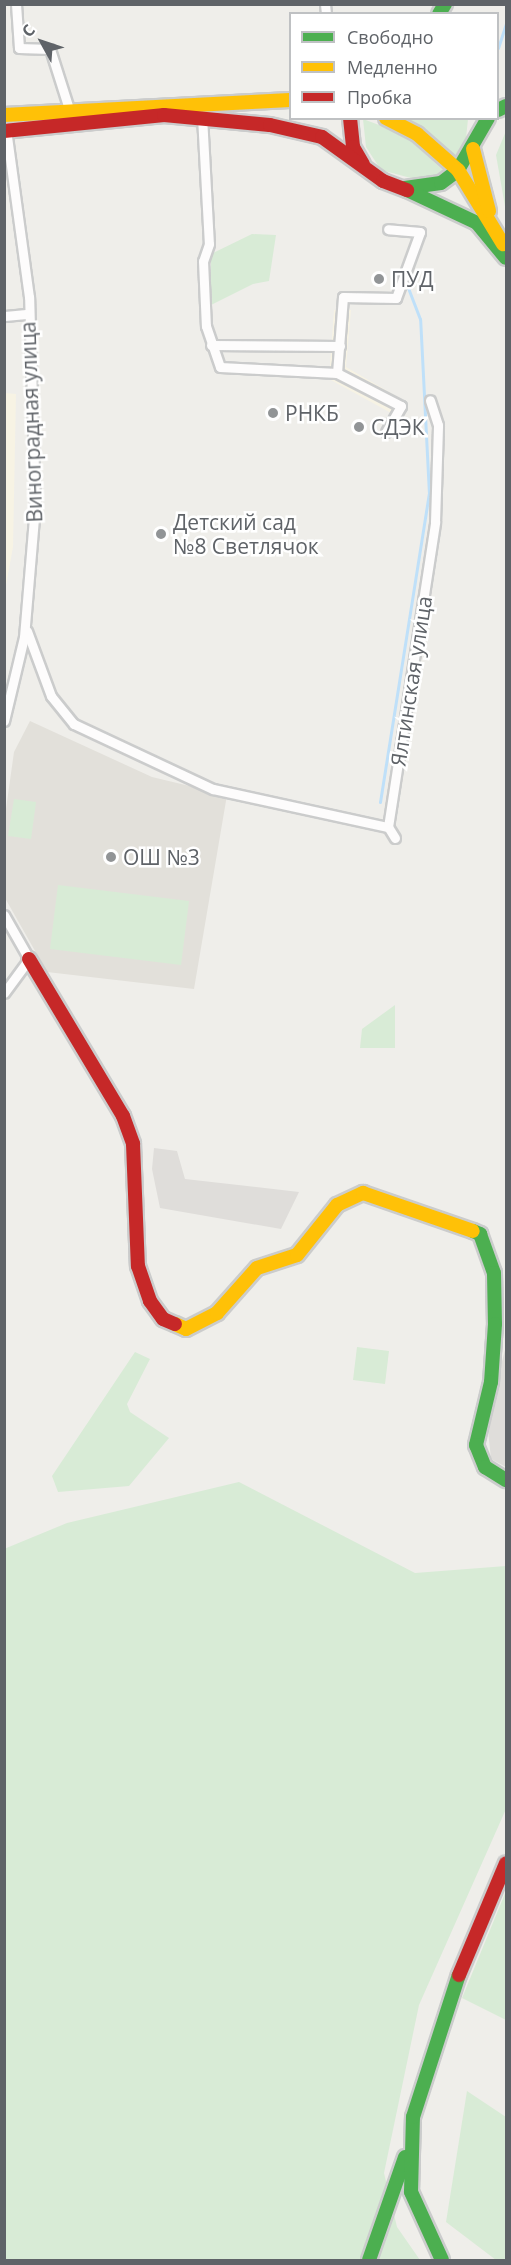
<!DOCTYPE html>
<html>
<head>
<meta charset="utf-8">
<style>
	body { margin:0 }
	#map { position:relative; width:511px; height:2265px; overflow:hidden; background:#efeeea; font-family:"Open Sans",sans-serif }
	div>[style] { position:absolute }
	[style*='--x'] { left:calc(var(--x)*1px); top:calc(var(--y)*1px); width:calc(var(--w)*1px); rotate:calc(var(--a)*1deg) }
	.commercial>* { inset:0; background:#f7f3e4 }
	.industrial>* { inset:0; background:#dfddda }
	.education>* { inset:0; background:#e2e0da }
	.green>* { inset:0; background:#d8ebd6 }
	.stream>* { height:3px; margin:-1.5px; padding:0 1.5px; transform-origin:1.5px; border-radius:1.5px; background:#bfe0f9 }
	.roads { filter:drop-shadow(2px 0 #cbcccc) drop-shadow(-2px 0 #cbcccc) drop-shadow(0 2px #cbcccc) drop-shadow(0 -2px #cbcccc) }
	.street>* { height:9px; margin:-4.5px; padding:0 4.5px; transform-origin:4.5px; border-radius:4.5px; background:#fdfcfc }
	.fast>* { height:14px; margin:-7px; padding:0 7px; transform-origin:7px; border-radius:7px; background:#4caf50 }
	.slow>* { height:14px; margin:-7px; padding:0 7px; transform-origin:7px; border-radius:7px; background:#ffc107 }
	.jam>* { height:14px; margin:-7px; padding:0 7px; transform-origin:7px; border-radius:7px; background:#c62828 }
	.dots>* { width:16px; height:16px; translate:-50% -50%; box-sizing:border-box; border:3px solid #fff; border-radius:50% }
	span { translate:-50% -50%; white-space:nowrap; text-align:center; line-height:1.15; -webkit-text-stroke:5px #fff; paint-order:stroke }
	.poi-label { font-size:21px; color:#5f6368 }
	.left { translate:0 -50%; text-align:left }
	.street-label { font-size:21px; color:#5f6368 }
	.frame { position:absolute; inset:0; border:6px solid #5f6368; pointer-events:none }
	.legend { position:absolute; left:289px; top:12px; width:210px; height:108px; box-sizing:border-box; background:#fff; border:2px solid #bfc1c3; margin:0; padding:8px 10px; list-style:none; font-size:18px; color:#5f6368 }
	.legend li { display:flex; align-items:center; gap:12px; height:30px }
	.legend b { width:30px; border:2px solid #bfc1c3 }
	.north { position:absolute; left:12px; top:12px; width:60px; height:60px; -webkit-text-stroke:4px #fff; paint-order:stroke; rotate:310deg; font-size:16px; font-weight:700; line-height:24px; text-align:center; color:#5f6368 }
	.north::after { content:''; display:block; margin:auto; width:21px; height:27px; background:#5f6368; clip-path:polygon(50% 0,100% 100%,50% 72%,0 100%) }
</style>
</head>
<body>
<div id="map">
	<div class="commercial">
		<i style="clip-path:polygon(334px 310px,351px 310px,346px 367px,403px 400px,393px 414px,329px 379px)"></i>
		<i style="clip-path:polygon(5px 393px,16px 394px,13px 547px,5px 591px)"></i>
	</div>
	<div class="industrial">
		<i style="clip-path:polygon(154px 1148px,177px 1151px,185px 1179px,299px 1192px,281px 1229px,160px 1208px,152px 1169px)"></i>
		<i style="clip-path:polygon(506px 1346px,506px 1467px,491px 1459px,487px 1420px)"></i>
	</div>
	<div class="education">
		<i style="clip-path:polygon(30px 721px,152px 777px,227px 795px,194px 989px,47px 972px,5px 898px,5px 816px,14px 752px)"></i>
	</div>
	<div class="green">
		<i style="clip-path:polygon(363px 119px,403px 134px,444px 171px,422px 181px,381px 170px,366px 147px)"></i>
		<i style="clip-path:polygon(404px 119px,468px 119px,465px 148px,458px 158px)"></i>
		<i style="clip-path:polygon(506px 131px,506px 212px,496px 155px)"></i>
		<i style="clip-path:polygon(252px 234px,276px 235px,269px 281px,253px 284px,211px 305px,211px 254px)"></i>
		<i style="clip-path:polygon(14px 799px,36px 802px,31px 839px,8px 836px)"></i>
		<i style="clip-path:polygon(58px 885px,189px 901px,181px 965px,50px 949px)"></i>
		<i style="clip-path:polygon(395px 1005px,395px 1048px,360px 1048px,362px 1029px)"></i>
		<i style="clip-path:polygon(357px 1347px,389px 1351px,385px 1384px,353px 1380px)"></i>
		<i style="clip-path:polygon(135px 1352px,150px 1359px,127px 1404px,130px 1412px,169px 1438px,129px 1486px,58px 1492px,52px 1476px)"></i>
		<i style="clip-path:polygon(239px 1482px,415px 1573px,506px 1566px,506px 1809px,419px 2005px,384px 2173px,397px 2227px,420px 2260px,5px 2260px,4px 1549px,67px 1523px)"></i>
		<i style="clip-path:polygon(506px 1891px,506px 2020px,462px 1998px)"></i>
		<i style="clip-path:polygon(467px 2091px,506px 2117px,506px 2260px,496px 2260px,446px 2222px)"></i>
	</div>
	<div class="stream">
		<i style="--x:498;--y:48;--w:25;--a:-72"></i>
		<i style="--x:380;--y:802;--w:312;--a:-81"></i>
		<i style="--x:429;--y:494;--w:175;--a:-92.9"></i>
		<i style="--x:420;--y:319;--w:33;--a:-111"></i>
	</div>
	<div class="roads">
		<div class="street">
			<i style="--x:16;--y:4;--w:44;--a:86.1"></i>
			<i style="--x:19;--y:48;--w:31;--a:2"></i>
			<i style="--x:50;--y:49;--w:63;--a:72.4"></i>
			<i style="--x:325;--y:4;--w:10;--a:84"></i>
			<i style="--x:202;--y:116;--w:128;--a:86.9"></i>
			<i style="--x:209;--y:244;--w:18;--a:109"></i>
			<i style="--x:203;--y:261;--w:65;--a:87.4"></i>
			<i style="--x:206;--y:326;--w:43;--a:71.1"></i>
			<i style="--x:220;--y:367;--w:117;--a:2.9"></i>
			<i style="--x:337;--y:373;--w:72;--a:27.3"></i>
			<i style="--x:401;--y:406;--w:30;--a:120"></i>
			<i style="--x:4;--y:316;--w:23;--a:-5"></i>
			<i style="--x:211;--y:345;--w:129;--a:0.4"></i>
			<i style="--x:337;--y:373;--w:76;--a:-85.5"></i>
			<i style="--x:343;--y:297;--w:53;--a:1.1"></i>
			<i style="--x:396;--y:298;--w:70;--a:-70"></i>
			<i style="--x:420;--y:232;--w:32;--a:-175"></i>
			<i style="--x:27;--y:631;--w:69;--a:69.7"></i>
			<i style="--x:51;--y:696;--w:36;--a:51"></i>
			<i style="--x:74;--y:724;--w:153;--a:25.1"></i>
			<i style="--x:213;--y:789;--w:179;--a:12.3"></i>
			<i style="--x:4;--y:721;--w:86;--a:-76.6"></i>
			<i style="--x:24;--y:637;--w:130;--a:-85.2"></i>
			<i style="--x:35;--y:507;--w:210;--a:-91.6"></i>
			<i style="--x:29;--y:297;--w:171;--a:-97.8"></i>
			<i style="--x:395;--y:838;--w:13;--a:-122"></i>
			<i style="--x:388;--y:827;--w:309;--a:-81.2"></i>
			<i style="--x:435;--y:522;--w:97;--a:-88.2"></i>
			<i style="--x:438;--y:425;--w:26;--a:-108"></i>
			<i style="--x:4;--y:915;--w:51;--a:60.4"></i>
			<i style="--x:29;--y:959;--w:42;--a:126.3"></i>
		</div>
		<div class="fast">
			<i style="--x:439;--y:14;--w:12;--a:-59"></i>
			<i style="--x:498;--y:110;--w:9;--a:-27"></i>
			<i style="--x:405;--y:188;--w:36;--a:-8"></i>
			<i style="--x:441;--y:183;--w:21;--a:-37"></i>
			<i style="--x:458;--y:170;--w:60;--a:-60"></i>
			<i style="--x:407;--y:190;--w:77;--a:25.2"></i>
			<i style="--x:477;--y:223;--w:45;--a:50.4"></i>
			<i style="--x:473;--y:1231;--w:8;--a:23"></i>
			<i style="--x:480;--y:1234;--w:41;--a:70.3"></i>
			<i style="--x:494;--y:1273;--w:51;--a:88.9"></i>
			<i style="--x:495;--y:1324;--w:58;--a:93.9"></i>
			<i style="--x:491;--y:1382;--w:65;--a:103.4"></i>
			<i style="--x:476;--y:1445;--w:24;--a:68"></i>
			<i style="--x:485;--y:1467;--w:25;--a:32"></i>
			<i style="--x:369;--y:2260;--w:109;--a:-70.7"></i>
			<i style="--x:442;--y:2260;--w:75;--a:-114.5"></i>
			<i style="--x:411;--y:2192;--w:75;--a:-88.5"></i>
			<i style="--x:413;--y:2117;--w:149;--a:-72.1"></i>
		</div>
		<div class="slow">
			<i style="--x:4;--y:115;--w:286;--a:-3"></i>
			<i style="--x:386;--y:118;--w:35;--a:27"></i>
			<i style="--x:417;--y:134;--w:55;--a:41.3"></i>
			<i style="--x:458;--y:170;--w:87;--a:58.7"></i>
			<i style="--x:473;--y:149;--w:64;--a:75.5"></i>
			<i style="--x:175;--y:1324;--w:12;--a:24"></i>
			<i style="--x:186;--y:1329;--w:35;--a:-27"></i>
			<i style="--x:217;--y:1313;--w:60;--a:-48.4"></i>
			<i style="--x:257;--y:1268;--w:42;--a:-18"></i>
			<i style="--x:297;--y:1255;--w:64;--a:-51.3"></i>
			<i style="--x:337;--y:1205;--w:29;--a:-25"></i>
			<i style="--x:363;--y:1193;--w:116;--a:19.1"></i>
		</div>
		<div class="jam">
			<i style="--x:350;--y:118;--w:29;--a:84"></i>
			<i style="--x:353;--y:147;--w:20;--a:60"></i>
			<i style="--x:4;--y:131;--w:161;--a:-5.7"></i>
			<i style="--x:164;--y:115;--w:106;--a:5.4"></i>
			<i style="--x:270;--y:125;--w:53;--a:13"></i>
			<i style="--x:322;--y:137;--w:75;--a:35.8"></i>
			<i style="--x:383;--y:181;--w:26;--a:21"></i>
			<i style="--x:29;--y:959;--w:183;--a:59.1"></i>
			<i style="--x:123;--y:1116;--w:30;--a:70"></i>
			<i style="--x:133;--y:1144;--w:122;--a:87.7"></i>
			<i style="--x:138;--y:1266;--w:37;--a:71"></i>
			<i style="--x:150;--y:1301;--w:22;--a:54"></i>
			<i style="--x:163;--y:1319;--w:13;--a:23"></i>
			<i style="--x:459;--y:1975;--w:121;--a:-67.2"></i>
		</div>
	</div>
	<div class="dots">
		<i style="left:379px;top:279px;background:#919496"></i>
		<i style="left:273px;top:413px;background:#919496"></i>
		<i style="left:359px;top:427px;background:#919496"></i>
		<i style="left:161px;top:534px;background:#919496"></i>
		<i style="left:111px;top:857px;background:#919496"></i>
	</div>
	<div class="poi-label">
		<span class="left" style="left:391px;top:279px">ПУД</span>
		<span class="left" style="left:285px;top:413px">РНКБ</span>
		<span class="left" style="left:371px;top:427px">СДЭК</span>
		<span class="left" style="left:173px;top:534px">Детский сад<br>№8 Светлячок</span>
		<span class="left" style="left:123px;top:857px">ОШ №3</span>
	</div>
	<div class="street-label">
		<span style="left:31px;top:422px;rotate:-92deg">Виноградная улица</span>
		<span style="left:411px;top:681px;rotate:-81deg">Ялтинская улица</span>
	</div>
	<div class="frame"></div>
	<ul class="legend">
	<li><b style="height:8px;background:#4caf50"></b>Свободно</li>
	<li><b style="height:8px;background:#ffc107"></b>Медленно</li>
	<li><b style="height:8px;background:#c62828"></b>Пробка</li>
	</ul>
	<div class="north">С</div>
</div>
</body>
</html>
